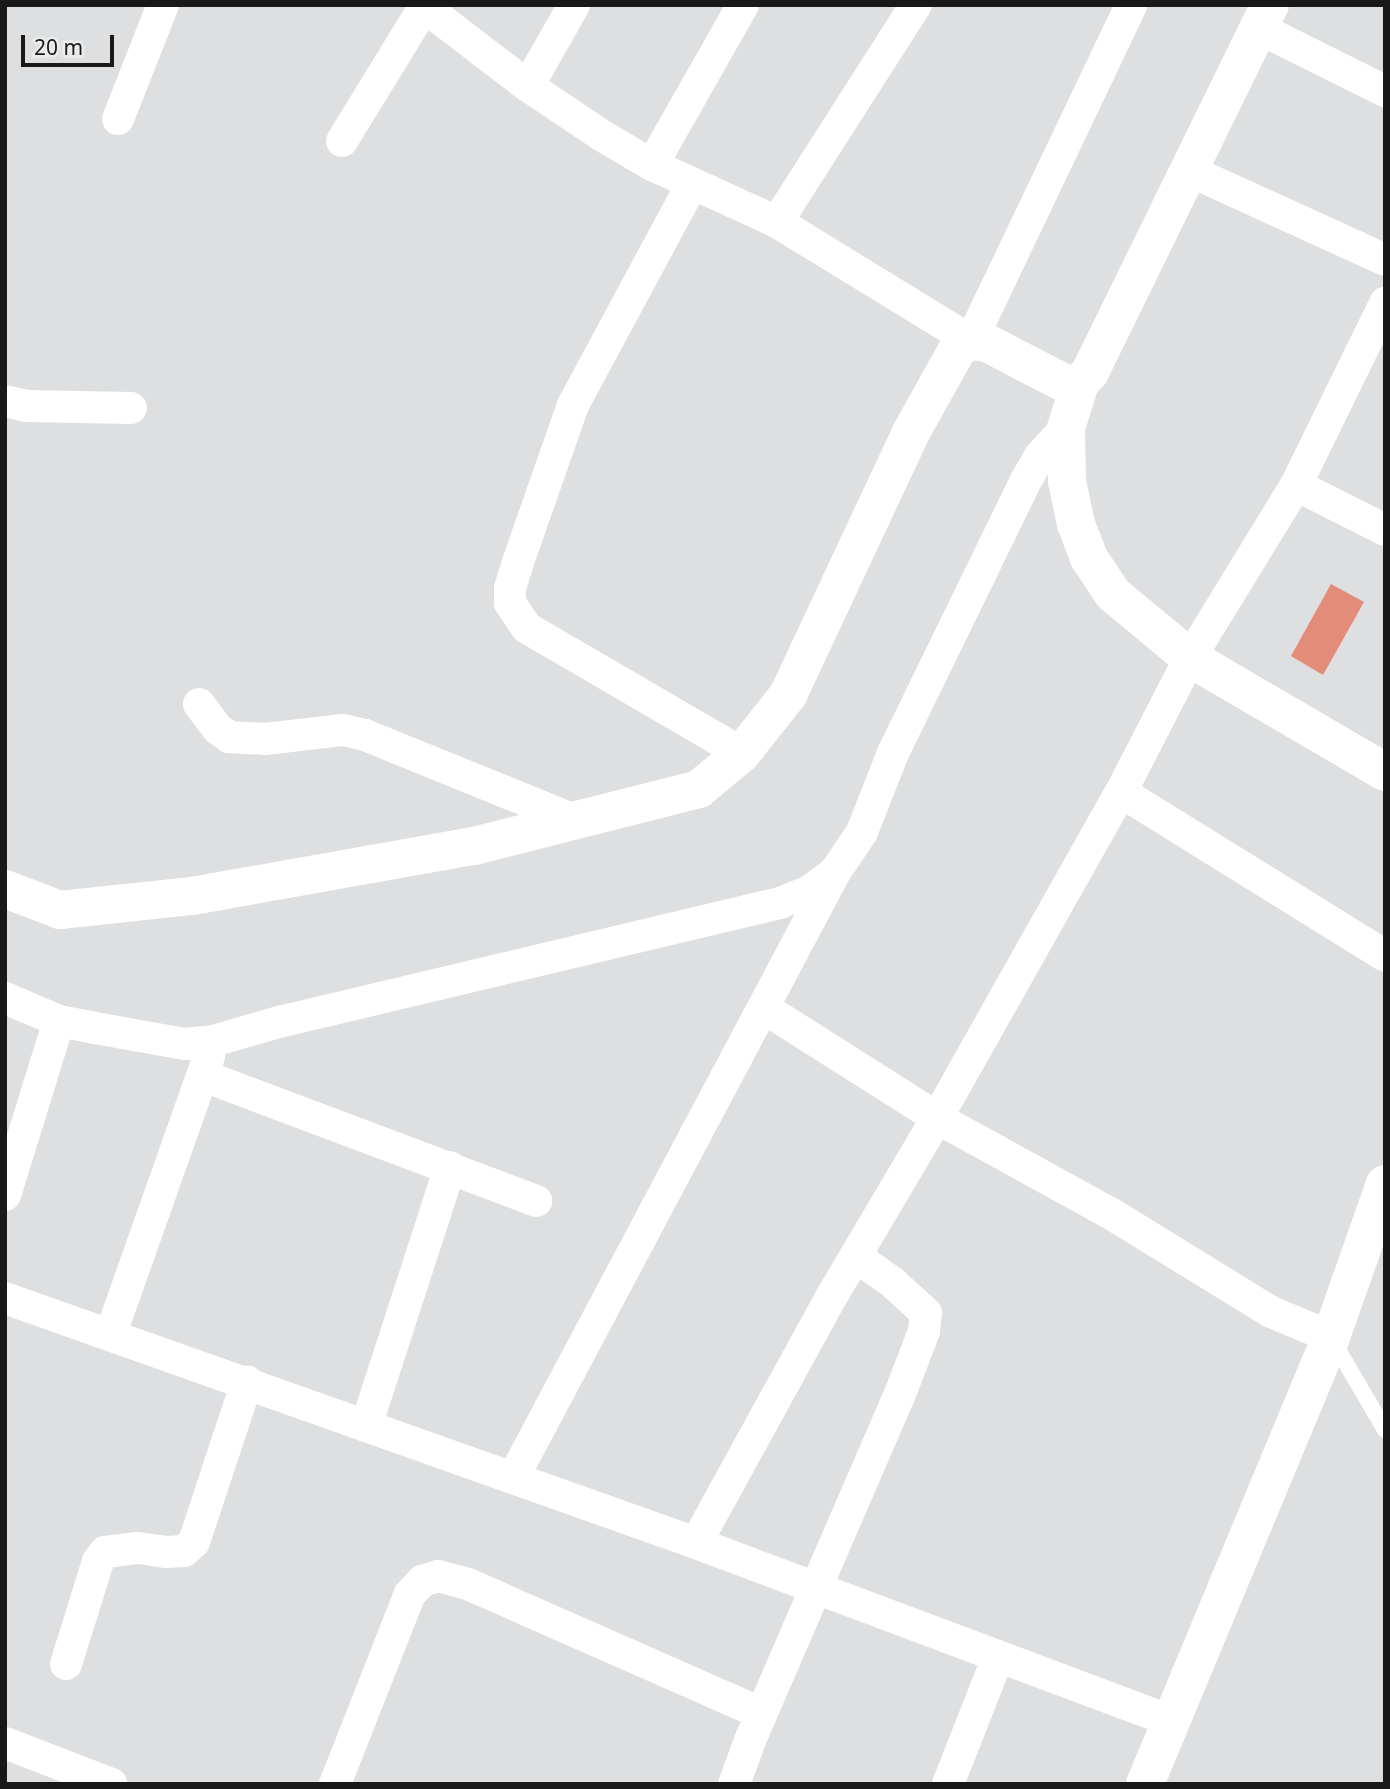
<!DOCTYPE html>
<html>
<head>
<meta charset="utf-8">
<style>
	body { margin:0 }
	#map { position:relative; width:1390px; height:1789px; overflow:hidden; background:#dedfe0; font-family:"Noto Sans",sans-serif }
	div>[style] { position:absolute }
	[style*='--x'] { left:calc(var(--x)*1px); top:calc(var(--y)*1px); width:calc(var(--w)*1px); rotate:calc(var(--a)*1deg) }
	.building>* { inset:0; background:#e28c79 }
	.service>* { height:16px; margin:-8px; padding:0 8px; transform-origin:8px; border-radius:8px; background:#fff }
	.minor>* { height:32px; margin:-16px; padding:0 16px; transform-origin:16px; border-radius:16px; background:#fff }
	.tertiary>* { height:38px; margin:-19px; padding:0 19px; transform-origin:19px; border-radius:19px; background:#fff }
	.secondary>* { height:38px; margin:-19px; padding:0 19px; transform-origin:19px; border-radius:19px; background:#fff }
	span { translate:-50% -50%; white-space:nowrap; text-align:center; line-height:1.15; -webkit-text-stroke:6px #ebeced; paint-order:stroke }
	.frame { position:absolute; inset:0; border:7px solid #19191a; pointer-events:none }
	.scale { position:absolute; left:21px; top:35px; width:93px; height:32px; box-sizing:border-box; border:4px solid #19191a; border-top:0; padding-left:9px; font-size:21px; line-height:24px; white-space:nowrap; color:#19191a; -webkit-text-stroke:5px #ebeced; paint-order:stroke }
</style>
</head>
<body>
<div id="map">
	<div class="building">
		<i style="clip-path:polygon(1331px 584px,1364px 602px,1323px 675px,1291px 656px)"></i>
	</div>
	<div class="service">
		<i style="--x:1333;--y:1341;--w:103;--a:59.7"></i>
	</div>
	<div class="minor">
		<i style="--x:422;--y:5;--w:133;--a:37.4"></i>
		<i style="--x:528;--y:86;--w:88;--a:33.9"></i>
		<i style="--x:601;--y:135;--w:59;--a:30.5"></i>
		<i style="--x:652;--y:165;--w:137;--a:24.5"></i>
		<i style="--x:777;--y:222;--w:228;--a:31.5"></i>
		<i style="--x:971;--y:341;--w:372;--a:-64.5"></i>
		<i style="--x:1258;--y:28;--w:142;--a:26.4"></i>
		<i style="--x:528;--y:86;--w:93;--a:-60.4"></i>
		<i style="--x:118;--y:119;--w:123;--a:-68.5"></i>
		<i style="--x:342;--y:141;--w:157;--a:-58.5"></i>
		<i style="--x:652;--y:165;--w:184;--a:-60.4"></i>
		<i style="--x:1190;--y:171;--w:214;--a:24.5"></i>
		<i style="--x:692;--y:184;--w:251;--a:118.3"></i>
		<i style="--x:573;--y:405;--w:166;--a:109.3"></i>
		<i style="--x:518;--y:562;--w:27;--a:107"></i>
		<i style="--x:510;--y:588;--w:15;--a:90"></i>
		<i style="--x:510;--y:603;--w:30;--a:56"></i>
		<i style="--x:527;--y:628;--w:249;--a:30.2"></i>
		<i style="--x:777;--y:222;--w:258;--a:-57.4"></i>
		<i style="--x:5;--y:401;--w:22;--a:13"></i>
		<i style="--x:26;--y:406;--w:105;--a:1.1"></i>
		<i style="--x:1296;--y:485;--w:100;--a:26.8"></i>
		<i style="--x:199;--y:704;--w:31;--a:53"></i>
		<i style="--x:218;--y:729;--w:14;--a:36"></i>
		<i style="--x:229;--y:737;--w:36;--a:3"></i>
		<i style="--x:265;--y:739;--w:79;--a:-6.6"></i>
		<i style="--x:343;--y:730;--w:23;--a:13"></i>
		<i style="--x:365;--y:735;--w:226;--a:22.1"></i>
		<i style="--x:1121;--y:792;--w:311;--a:31.8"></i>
		<i style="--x:5;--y:998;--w:59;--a:23.1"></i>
		<i style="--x:59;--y:1021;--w:37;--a:11"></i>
		<i style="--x:95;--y:1028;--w:91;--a:10.1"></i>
		<i style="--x:185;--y:1044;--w:28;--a:-6"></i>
		<i style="--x:213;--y:1041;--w:69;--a:-16.1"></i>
		<i style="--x:279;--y:1022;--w:515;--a:-13.36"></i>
		<i style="--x:780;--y:903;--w:32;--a:-22"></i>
		<i style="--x:810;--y:891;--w:31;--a:-37"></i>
		<i style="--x:835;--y:872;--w:48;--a:-56"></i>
		<i style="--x:862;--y:832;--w:85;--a:-68.6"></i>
		<i style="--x:893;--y:753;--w:301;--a:-64"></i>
		<i style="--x:1025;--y:482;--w:30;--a:-60"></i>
		<i style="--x:1040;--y:456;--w:38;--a:-47"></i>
		<i style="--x:764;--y:1008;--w:205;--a:32.4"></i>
		<i style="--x:937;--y:1118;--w:197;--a:28.8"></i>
		<i style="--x:1110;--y:1213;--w:187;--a:31.6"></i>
		<i style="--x:1269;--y:1311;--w:67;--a:22.8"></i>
		<i style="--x:204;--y:1076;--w:355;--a:20.6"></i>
		<i style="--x:5;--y:1195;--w:182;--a:-72.8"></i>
		<i style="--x:5;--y:1298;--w:733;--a:19.52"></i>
		<i style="--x:696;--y:1543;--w:507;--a:20.54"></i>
		<i style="--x:111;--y:1333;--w:294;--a:-70.5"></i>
		<i style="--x:366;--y:1426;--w:272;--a:-72"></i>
		<i style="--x:513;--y:1478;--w:682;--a:-62.01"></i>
		<i style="--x:696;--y:1543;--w:278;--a:-61.2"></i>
		<i style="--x:830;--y:1299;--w:210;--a:-59.4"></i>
		<i style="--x:937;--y:1118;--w:374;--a:-60.6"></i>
		<i style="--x:1121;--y:792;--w:151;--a:-62.8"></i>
		<i style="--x:1190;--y:658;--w:203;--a:-58.5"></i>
		<i style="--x:1296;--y:485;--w:203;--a:-63.9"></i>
		<i style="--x:66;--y:1664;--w:108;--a:-72.7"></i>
		<i style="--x:98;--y:1561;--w:11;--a:-52"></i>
		<i style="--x:105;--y:1552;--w:33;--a:-7"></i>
		<i style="--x:138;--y:1548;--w:28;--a:8"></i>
		<i style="--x:166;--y:1552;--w:18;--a:-3"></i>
		<i style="--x:184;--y:1551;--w:13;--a:-42"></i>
		<i style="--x:194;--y:1542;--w:169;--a:-71.7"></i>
		<i style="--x:5;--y:1743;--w:114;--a:21.1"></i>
		<i style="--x:335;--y:1784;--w:204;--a:-68.5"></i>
		<i style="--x:410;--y:1594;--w:18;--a:-47"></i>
		<i style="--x:422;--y:1581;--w:17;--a:-17"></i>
		<i style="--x:438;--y:1576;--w:31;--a:15"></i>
		<i style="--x:468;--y:1584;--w:320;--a:23.8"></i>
		<i style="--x:734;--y:1784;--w:49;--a:-69.7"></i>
		<i style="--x:751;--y:1738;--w:375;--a:-66.6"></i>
		<i style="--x:900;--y:1394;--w:67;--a:-69.1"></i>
		<i style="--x:924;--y:1331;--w:18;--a:-84"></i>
		<i style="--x:926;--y:1313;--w:46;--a:-137.6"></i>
		<i style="--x:892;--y:1282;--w:45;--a:-144.9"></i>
		<i style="--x:948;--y:1784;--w:136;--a:-68.5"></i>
	</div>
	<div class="tertiary">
		<i style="--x:1080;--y:383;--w:47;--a:107.3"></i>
		<i style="--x:1066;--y:428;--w:53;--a:88.9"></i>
		<i style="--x:1067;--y:481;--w:44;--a:78.2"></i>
		<i style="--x:1076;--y:524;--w:36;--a:69"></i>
		<i style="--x:1089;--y:558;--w:43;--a:56.3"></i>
		<i style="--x:1113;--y:594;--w:100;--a:39.7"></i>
		<i style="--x:1190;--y:658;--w:226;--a:30.3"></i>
		<i style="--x:1145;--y:1784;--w:484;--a:-67.4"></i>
		<i style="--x:1331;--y:1337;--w:162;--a:-70.6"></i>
	</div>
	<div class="secondary">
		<i style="--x:5;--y:889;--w:59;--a:20.9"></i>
		<i style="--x:60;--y:910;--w:133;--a:-6.1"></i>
		<i style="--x:192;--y:896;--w:286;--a:-10.1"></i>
		<i style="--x:474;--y:846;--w:232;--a:-14.2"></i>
		<i style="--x:699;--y:789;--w:56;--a:-39.9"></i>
		<i style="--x:742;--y:753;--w:74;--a:-51.6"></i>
		<i style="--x:788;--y:695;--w:288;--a:-64.9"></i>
		<i style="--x:910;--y:434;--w:98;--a:-60.8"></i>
		<i style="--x:958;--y:348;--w:15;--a:-28"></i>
		<i style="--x:971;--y:341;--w:16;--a:7"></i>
		<i style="--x:987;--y:343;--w:89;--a:27.4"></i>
		<i style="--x:1066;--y:384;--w:14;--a:-4"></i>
		<i style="--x:1080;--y:383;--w:15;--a:-48"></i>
		<i style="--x:1090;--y:372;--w:409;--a:-63.9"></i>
	</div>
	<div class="frame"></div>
	<div class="scale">20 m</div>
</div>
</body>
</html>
